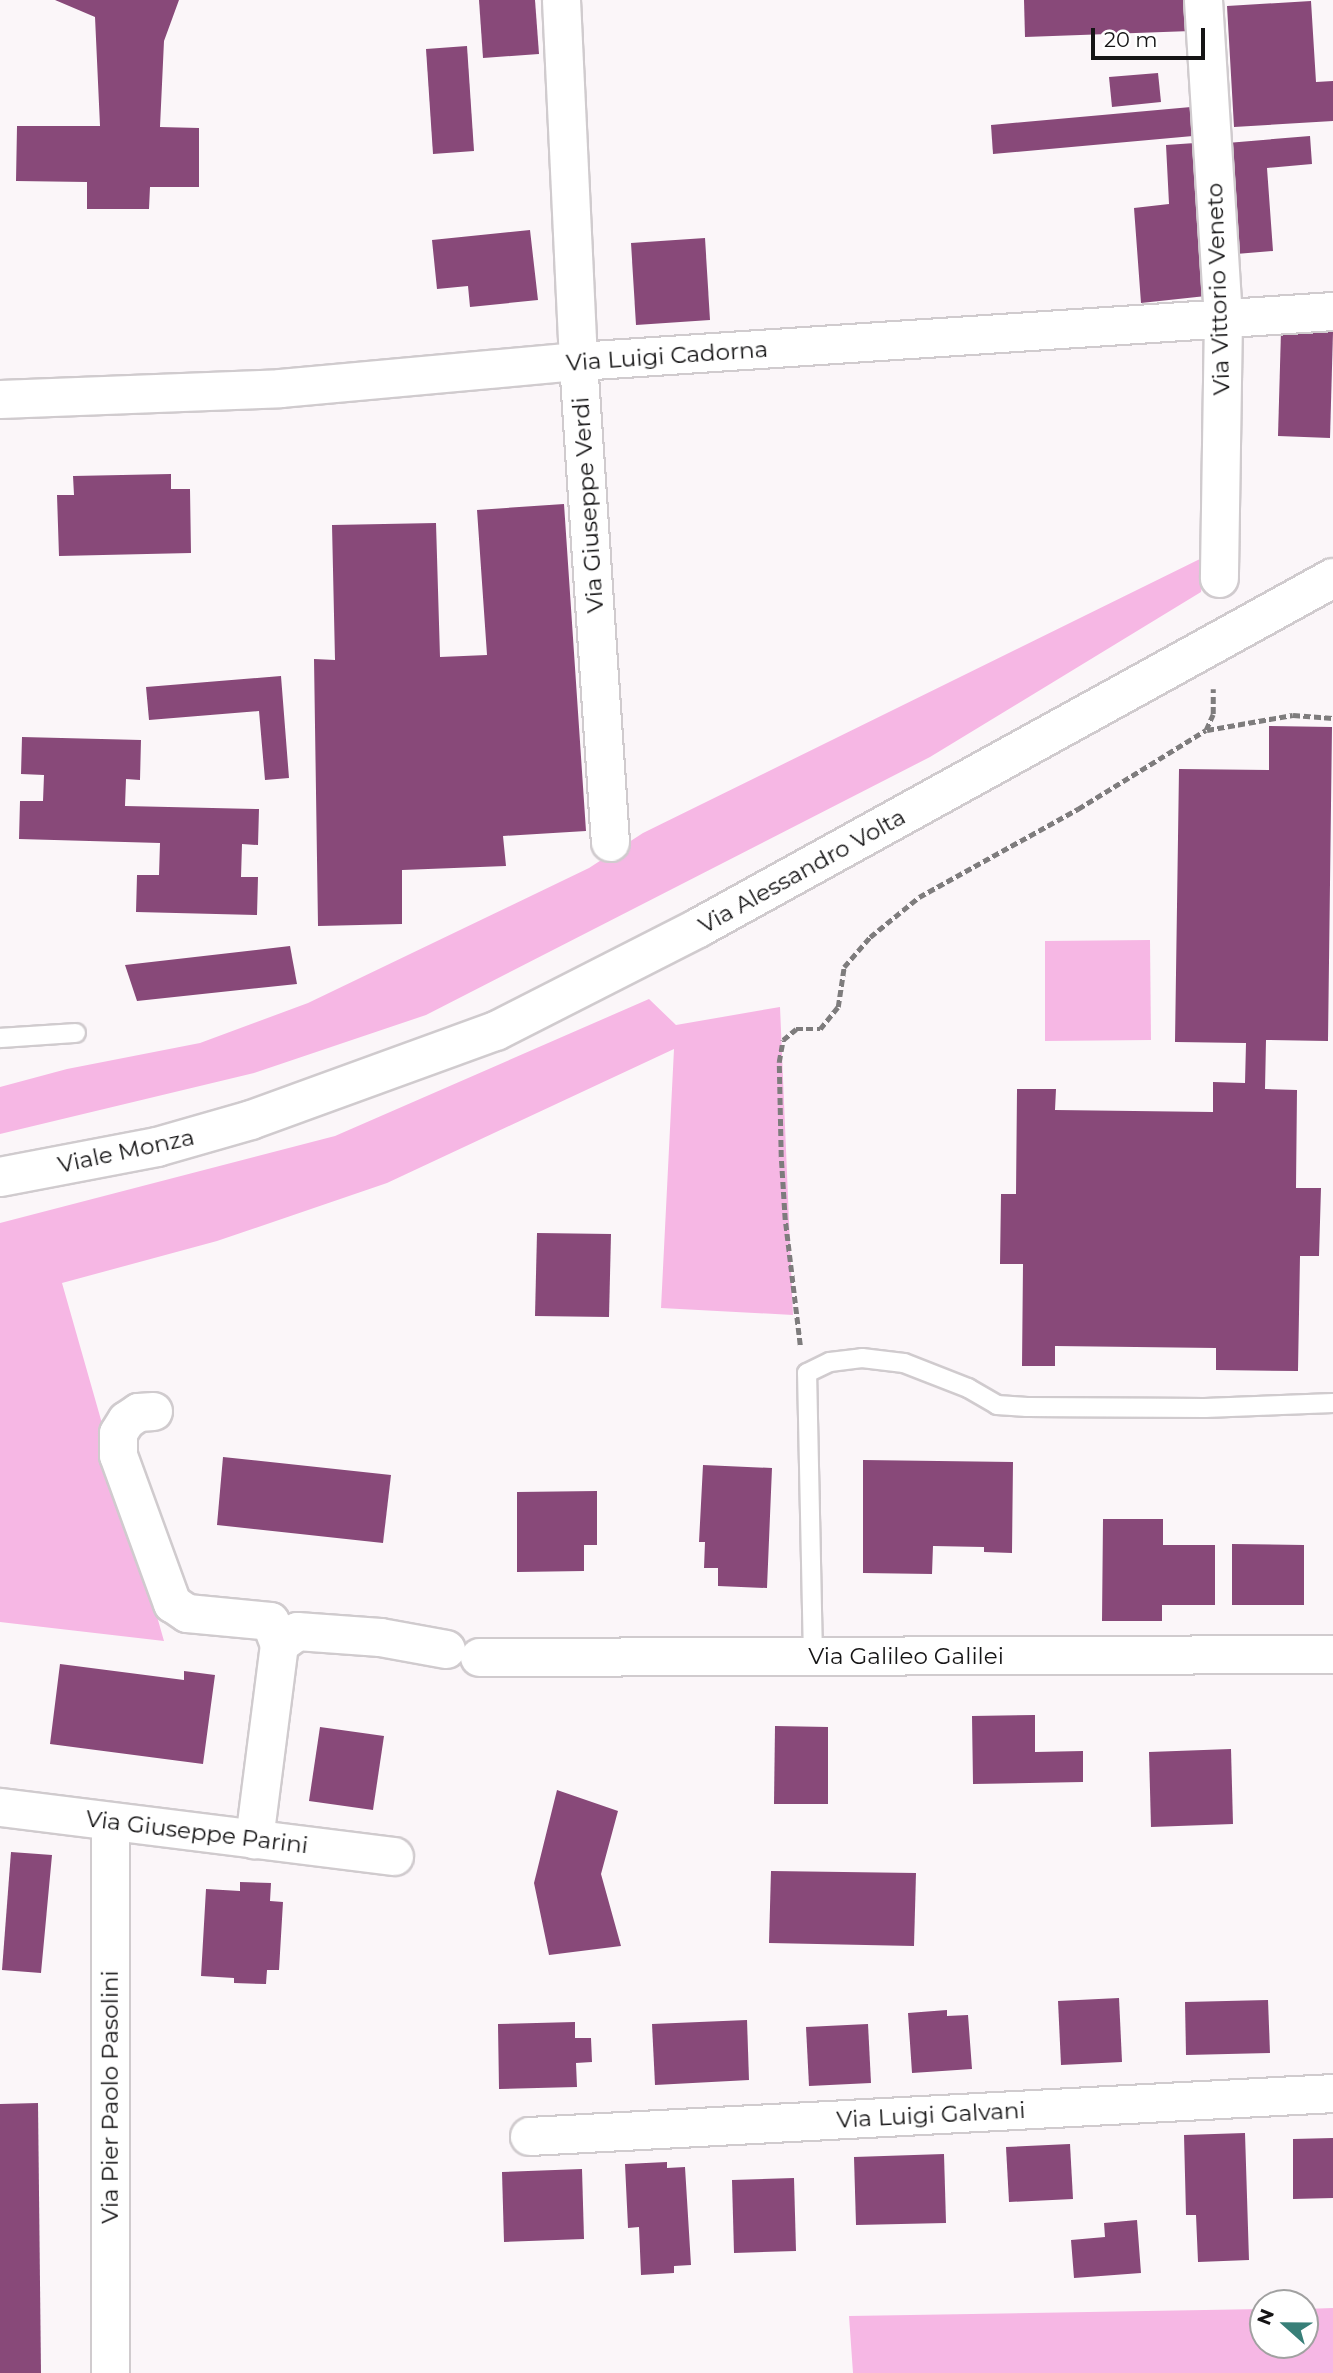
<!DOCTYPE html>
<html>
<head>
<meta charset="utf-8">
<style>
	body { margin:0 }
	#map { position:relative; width:1333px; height:2373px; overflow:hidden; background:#fbf6f9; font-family:Montserrat,sans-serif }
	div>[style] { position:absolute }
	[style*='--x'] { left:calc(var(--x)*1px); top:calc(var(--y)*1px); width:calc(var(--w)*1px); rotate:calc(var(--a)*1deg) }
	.green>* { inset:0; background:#f6b7e4 }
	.building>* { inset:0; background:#884979 }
	.path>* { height:4.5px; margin-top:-2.25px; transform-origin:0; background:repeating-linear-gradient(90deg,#7e7c7d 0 7px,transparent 0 10.5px) }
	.roads { filter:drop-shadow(2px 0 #d0cbce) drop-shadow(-2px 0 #d0cbce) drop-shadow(0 2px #d0cbce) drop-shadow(0 -2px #d0cbce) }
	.lane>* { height:18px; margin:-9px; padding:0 9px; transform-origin:9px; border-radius:9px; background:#fff }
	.street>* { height:37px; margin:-18.5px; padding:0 18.5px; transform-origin:18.5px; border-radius:18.5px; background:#fff }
	.secondary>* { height:38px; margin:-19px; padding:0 19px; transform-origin:19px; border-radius:19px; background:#fff }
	span { translate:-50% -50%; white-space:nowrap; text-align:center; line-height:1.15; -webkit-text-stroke:7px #fff; paint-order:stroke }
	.street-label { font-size:23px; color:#151415 }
	.north { position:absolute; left:1249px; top:2289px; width:70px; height:70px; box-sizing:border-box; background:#fff; border:2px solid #a1a1a1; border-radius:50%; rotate:291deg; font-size:19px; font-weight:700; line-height:28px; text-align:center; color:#151415 }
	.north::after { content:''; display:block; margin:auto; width:24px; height:32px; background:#387f78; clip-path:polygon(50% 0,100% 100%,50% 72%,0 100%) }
	.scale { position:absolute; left:1091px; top:28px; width:114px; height:32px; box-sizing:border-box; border:4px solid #151415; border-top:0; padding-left:9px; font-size:21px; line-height:24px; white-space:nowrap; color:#151415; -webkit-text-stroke:5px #fff; paint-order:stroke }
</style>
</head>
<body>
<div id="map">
	<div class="green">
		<i style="clip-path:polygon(1206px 556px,1201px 592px,930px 757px,426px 1015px,254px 1073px,0 1134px,0 1087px,67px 1069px,200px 1043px,308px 1003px,589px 868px,643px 833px)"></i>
		<i style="clip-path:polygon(1150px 940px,1151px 1040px,1045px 1041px,1045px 941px)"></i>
		<i style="clip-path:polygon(649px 999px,676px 1025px,780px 1007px,793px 1315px,661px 1308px,674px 1049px,387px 1183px,217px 1241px,62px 1283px,164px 1641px,0 1622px,0 1223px,335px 1136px)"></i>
		<i style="clip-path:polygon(1333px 2308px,1333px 2373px,853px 2373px,849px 2316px,1263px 2309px,1263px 2345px,1305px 2345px,1305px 2309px)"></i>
	</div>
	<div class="building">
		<i style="clip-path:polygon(55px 0,179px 0,164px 41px,160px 127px,199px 128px,199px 187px,150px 187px,149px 209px,87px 209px,87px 182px,16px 181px,17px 126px,100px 126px,95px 17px)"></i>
		<i style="clip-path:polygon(479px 0,535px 0,539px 54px,483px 58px)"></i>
		<i style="clip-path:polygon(1024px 0,1189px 0,1191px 31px,1025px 37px)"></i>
		<i style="clip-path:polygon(1311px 1px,1316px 82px,1333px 81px,1333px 121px,1234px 127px,1227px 6px)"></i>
		<i style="clip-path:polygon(467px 46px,474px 151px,433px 154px,426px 49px)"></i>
		<i style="clip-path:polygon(1158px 73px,1161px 102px,1112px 107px,1109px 77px)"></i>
		<i style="clip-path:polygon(1191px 107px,1193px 136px,993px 154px,991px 125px)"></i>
		<i style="clip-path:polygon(1310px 136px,1312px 164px,1267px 168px,1273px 251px,1236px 254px,1227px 143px)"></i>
		<i style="clip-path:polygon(1195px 143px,1206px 296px,1141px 303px,1134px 208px,1169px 204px,1166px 145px)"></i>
		<i style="clip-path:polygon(530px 230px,538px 300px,470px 307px,468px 286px,437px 289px,432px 240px)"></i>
		<i style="clip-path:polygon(705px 238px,710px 320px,636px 325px,631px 243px)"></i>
		<i style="clip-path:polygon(1281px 331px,1333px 332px,1330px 438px,1278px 436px)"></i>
		<i style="clip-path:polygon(171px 474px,171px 489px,190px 489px,191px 553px,59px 556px,57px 495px,74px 495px,73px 476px)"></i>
		<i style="clip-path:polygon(564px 504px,586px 831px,503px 836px,506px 866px,402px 870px,402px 924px,318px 926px,314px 659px,335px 660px,332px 525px,436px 523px,440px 657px,487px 655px,477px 510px)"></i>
		<i style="clip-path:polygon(281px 676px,289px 778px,265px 780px,259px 711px,149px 720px,146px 687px)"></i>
		<i style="clip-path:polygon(1269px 726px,1332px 727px,1328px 1041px,1266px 1040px,1265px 1089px,1297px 1090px,1296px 1188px,1321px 1188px,1319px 1256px,1300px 1256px,1298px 1371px,1216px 1370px,1216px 1348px,1055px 1346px,1055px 1366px,1022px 1366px,1023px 1264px,1000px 1264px,1001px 1194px,1016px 1194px,1017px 1089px,1056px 1089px,1055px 1110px,1213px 1112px,1213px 1082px,1245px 1083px,1246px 1043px,1175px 1042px,1179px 769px,1269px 770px)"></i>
		<i style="clip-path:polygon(22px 737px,141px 740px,140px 780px,126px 779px,125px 806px,259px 809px,258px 845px,242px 844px,241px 877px,258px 877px,257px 915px,136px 912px,137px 875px,159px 875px,160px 843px,19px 839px,20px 801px,43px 801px,44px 775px,21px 774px)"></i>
		<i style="clip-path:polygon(290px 946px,297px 984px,137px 1001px,125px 965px)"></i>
		<i style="clip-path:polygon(537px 1233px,611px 1234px,609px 1317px,535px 1316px)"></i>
		<i style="clip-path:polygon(223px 1457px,391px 1475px,383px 1543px,217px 1525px)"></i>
		<i style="clip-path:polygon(863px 1460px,1013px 1462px,1012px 1553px,984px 1552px,984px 1547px,933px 1546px,932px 1574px,863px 1573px)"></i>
		<i style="clip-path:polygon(703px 1465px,772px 1468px,767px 1588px,718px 1586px,718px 1568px,704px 1568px,705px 1542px,699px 1542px)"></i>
		<i style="clip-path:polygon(597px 1491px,597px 1545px,584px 1545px,584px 1571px,517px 1572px,517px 1492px)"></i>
		<i style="clip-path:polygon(1103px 1519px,1163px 1519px,1163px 1545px,1215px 1545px,1215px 1605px,1162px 1605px,1162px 1621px,1102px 1621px)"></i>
		<i style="clip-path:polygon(1232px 1544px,1304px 1545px,1304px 1605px,1232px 1605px)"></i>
		<i style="clip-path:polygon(60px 1664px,184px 1680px,184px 1671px,215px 1675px,203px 1764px,50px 1744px)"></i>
		<i style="clip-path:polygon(1035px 1715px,1035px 1752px,1083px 1751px,1083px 1782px,973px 1784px,972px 1716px)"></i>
		<i style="clip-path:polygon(775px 1726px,828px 1727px,828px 1804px,774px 1804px)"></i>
		<i style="clip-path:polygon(320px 1727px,384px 1736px,373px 1810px,309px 1801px)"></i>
		<i style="clip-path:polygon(1231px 1749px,1233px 1824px,1151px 1827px,1149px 1752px)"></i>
		<i style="clip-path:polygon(557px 1790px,618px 1811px,601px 1874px,621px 1946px,549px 1955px,534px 1883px)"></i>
		<i style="clip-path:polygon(11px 1852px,52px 1855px,41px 1973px,2px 1970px)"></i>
		<i style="clip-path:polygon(771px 1871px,916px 1873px,914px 1946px,769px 1943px)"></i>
		<i style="clip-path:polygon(240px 1882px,271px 1883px,270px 1901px,283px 1902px,279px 1970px,267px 1970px,266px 1984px,234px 1983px,234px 1978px,201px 1976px,206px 1889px,240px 1891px)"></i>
		<i style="clip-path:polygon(1119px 1998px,1122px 2062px,1061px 2065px,1058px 2001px)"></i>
		<i style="clip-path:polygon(1268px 2000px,1270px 2053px,1186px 2055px,1185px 2002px)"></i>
		<i style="clip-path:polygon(947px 2010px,947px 2016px,968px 2015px,972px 2069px,912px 2073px,908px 2013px)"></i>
		<i style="clip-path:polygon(747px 2020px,749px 2080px,655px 2085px,652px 2024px)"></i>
		<i style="clip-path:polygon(575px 2022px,575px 2038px,591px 2038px,592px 2062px,576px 2063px,577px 2087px,499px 2089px,498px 2024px)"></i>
		<i style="clip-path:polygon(868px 2024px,871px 2083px,809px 2086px,806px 2027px)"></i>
		<i style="clip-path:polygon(38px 2103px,41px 2373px,0 2373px,0 2104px)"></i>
		<i style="clip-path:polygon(1245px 2133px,1249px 2260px,1198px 2262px,1196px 2215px,1186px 2215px,1184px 2135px)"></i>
		<i style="clip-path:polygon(1333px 2138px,1333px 2198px,1293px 2199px,1293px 2139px)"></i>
		<i style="clip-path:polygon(1070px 2144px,1073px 2199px,1009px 2202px,1006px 2147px)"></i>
		<i style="clip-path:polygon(944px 2154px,946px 2223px,856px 2225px,854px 2157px)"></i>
		<i style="clip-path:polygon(667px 2162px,667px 2168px,685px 2167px,691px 2265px,674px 2266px,674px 2273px,641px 2275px,639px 2227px,628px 2228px,625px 2164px)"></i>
		<i style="clip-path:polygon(582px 2169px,584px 2239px,504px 2242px,502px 2172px)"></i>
		<i style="clip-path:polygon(794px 2178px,796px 2251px,734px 2253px,732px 2180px)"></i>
		<i style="clip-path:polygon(1137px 2220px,1141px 2273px,1074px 2278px,1071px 2240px,1105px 2237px,1104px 2223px)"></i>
	</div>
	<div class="path">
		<i style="--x:1207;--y:730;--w:87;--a:-9.9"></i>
		<i style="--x:1293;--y:715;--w:40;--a:4.3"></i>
		<i style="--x:800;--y:1345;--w:126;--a:-96.8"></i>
		<i style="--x:785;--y:1220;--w:63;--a:-93.6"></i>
		<i style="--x:781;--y:1157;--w:95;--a:-91.2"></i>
		<i style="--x:779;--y:1062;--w:22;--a:-80"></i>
		<i style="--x:783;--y:1040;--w:17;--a:-40"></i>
		<i style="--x:796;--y:1029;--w:24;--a:0"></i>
		<i style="--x:820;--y:1029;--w:28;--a:-51"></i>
		<i style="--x:838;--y:1007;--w:40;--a:-81.5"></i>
		<i style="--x:844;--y:967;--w:40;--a:-49"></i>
		<i style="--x:870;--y:937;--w:63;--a:-39.2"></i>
		<i style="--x:919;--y:897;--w:182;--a:-29"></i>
		<i style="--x:1078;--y:809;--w:150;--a:-31.7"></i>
		<i style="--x:1206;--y:730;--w:17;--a:-66"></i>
		<i style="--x:1213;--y:714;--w:25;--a:-90"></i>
	</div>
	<div class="roads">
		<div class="lane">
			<i style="--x:0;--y:1038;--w:76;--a:-3.8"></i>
			<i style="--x:813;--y:1657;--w:284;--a:-91.2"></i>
			<i style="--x:807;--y:1373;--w:25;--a:-26"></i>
			<i style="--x:830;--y:1362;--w:32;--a:-7"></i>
			<i style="--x:862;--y:1358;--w:42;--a:6.8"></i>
			<i style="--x:904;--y:1363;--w:69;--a:21.3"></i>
			<i style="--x:968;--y:1388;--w:34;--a:30"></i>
			<i style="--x:997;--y:1405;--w:30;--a:4"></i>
			<i style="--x:1027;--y:1407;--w:178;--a:0.3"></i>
			<i style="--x:1205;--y:1408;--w:128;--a:-2.2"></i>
		</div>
		<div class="street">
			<i style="--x:561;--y:0;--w:361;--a:87.3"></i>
			<i style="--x:578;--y:361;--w:482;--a:86.2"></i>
			<i style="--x:1203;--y:0;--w:319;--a:86.4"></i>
			<i style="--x:1223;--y:318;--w:260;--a:90.9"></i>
			<i style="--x:0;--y:399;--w:280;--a:-2.2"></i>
			<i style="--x:280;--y:388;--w:299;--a:-5.2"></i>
			<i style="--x:578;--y:361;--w:757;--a:-3.79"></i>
			<i style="--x:153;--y:1411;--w:15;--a:176"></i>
			<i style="--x:138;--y:1412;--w:14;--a:146"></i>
			<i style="--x:126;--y:1420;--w:15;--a:122"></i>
			<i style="--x:118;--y:1433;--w:22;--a:90"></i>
			<i style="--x:118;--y:1455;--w:158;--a:70"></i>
			<i style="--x:172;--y:1603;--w:18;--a:34"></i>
			<i style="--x:187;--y:1613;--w:83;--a:5.5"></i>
			<i style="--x:270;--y:1621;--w:25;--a:69"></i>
			<i style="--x:279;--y:1644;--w:197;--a:97.3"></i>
			<i style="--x:279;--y:1644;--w:22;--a:-36"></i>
			<i style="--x:297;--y:1631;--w:83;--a:4.1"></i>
			<i style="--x:380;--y:1637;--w:67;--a:10.3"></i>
			<i style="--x:479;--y:1657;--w:854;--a:-0.2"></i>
			<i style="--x:0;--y:1807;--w:397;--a:7.1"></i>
			<i style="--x:529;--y:2136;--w:805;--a:-3.06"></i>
			<i style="--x:110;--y:2373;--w:551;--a:-90"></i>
		</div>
		<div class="secondary">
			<i style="--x:0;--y:1177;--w:160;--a:-10.8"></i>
			<i style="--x:157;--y:1147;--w:98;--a:-16"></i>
			<i style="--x:251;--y:1120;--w:261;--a:-20"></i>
			<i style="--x:496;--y:1031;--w:227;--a:-27"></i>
			<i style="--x:698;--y:928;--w:725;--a:-28.86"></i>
		</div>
	</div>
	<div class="street-label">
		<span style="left:1218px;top:289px;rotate:-92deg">Via Vittorio Veneto</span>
		<span style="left:667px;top:356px;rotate:-4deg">Via Luigi Cadorna</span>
		<span style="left:588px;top:505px;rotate:-94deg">Via Giuseppe Verdi</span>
		<span style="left:802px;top:871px;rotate:-29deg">Via Alessandro Volta</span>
		<span style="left:126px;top:1151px;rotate:-12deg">Viale Monza</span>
		<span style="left:906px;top:1656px">Via Galileo Galilei</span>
		<span style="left:197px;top:1832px;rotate:7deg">Via Giuseppe Parini</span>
		<span style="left:110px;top:2097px;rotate:-90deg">Via Pier Paolo Pasolini</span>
		<span style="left:931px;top:2115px;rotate:-3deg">Via Luigi Galvani</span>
	</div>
	<div class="north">N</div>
	<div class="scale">20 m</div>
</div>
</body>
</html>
